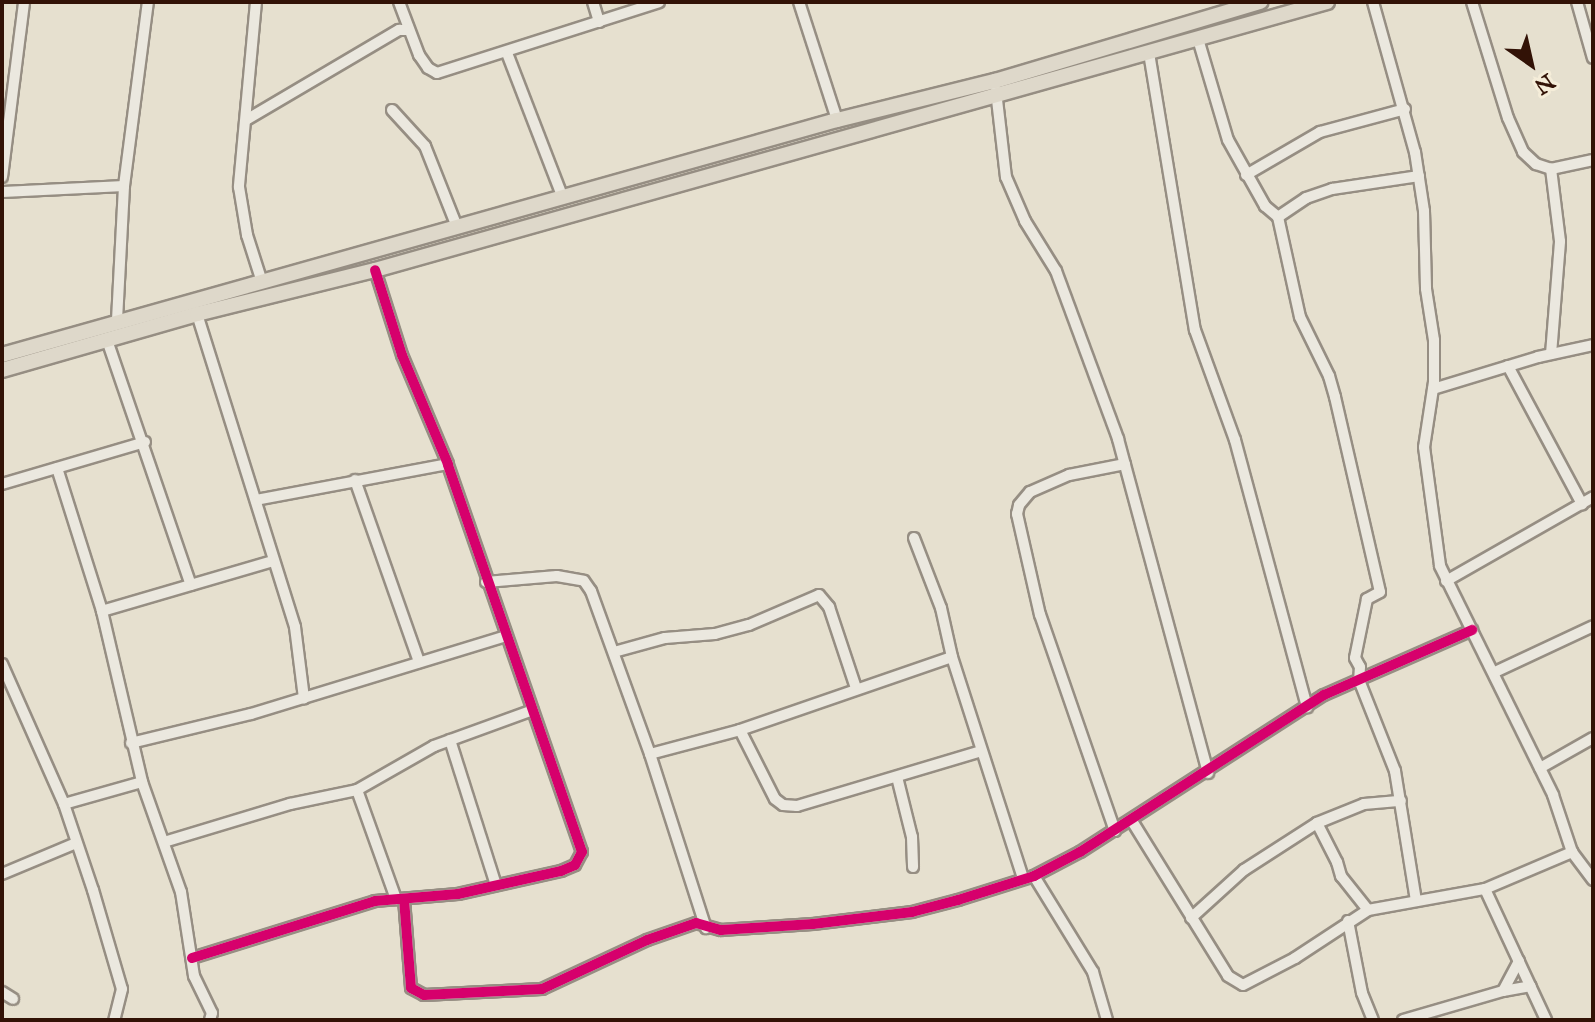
<!DOCTYPE html>
<html>
<head>
<meta charset="utf-8">
<style>
	body { margin:0 }
	#map { position:relative; width:1595px; height:1022px; overflow:hidden; background:#e6e0cf; font-family:"IM FELL Great Primer",serif }
	div>[style] { position:absolute }
	[style*='--x'] { left:calc(var(--x)*1px); top:calc(var(--y)*1px); width:calc(var(--w)*1px); rotate:calc(var(--a)*1deg) }
	.roads { filter:drop-shadow(2px 0 #968e83) drop-shadow(-2px 0 #968e83) drop-shadow(0 2px #968e83) drop-shadow(0 -2px #968e83) }
	.minor>* { height:10px; margin:-5px; padding:0 5px; transform-origin:5px; border-radius:5px; background:#ebe8df }
	.major>* { height:14px; margin:-7px; padding:0 7px; transform-origin:7px; border-radius:7px; background:#ded8ca }
	.cycleway>* { height:10px; margin:-5px; padding:0 5px; transform-origin:5px; border-radius:5px; background:#d6006c }
	span { translate:-50% -50%; white-space:nowrap; text-align:center; line-height:1.15; -webkit-text-stroke:7px #f5edd9; paint-order:stroke }
	.frame { position:absolute; inset:0; border:4px solid #321206; pointer-events:none }
	.north { position:absolute; left:1491px; top:24px; width:80px; height:80px; -webkit-text-stroke:6px #f5edd9; paint-order:stroke; rotate:146deg; font-size:22px; font-weight:700; line-height:32px; text-align:center; color:#321206 }
	.north::after { content:''; display:block; margin:auto; width:28px; height:36px; background:#321206; clip-path:polygon(50% 0,100% 100%,50% 72%,0 100%) }
</style>
</head>
<body>
<div id="map">
	<div class="roads">
		<div class="minor">
			<i style="--x:256;--y:2;--w:186;--a:95.3"></i>
			<i style="--x:239;--y:187;--w:49;--a:80.5"></i>
			<i style="--x:247;--y:235;--w:49;--a:72.3"></i>
			<i style="--x:399;--y:2;--w:57;--a:69.3"></i>
			<i style="--x:419;--y:55;--w:16;--a:55"></i>
			<i style="--x:428;--y:68;--w:10;--a:29"></i>
			<i style="--x:437;--y:73;--w:233;--a:-17.7"></i>
			<i style="--x:593;--y:2;--w:21;--a:73"></i>
			<i style="--x:799;--y:2;--w:124;--a:72.1"></i>
			<i style="--x:1373;--y:2;--w:156;--a:74.4"></i>
			<i style="--x:1415;--y:152;--w:60;--a:81.3"></i>
			<i style="--x:1424;--y:211;--w:78;--a:88.5"></i>
			<i style="--x:1426;--y:289;--w:52;--a:81.1"></i>
			<i style="--x:1434;--y:340;--w:42;--a:90"></i>
			<i style="--x:1434;--y:382;--w:66;--a:98.7"></i>
			<i style="--x:1424;--y:447;--w:120;--a:82.3"></i>
			<i style="--x:1440;--y:566;--w:255;--a:63.7"></i>
			<i style="--x:1553;--y:795;--w:60;--a:71.6"></i>
			<i style="--x:1572;--y:852;--w:35;--a:53"></i>
			<i style="--x:1472;--y:2;--w:121;--a:72.8"></i>
			<i style="--x:1508;--y:118;--w:37;--a:66"></i>
			<i style="--x:1523;--y:152;--w:18;--a:43"></i>
			<i style="--x:1536;--y:164;--w:16;--a:18"></i>
			<i style="--x:1551;--y:169;--w:43;--a:-12.1"></i>
			<i style="--x:1577;--y:2;--w:58;--a:74.1"></i>
			<i style="--x:1198;--y:39;--w:105;--a:73.5"></i>
			<i style="--x:1228;--y:140;--w:76;--a:60.7"></i>
			<i style="--x:1265;--y:206;--w:17;--a:40"></i>
			<i style="--x:1278;--y:217;--w:102;--a:77.6"></i>
			<i style="--x:1300;--y:317;--w:66;--a:63.8"></i>
			<i style="--x:1329;--y:376;--w:22;--a:74"></i>
			<i style="--x:1335;--y:397;--w:200;--a:77"></i>
			<i style="--x:1380;--y:592;--w:15;--a:152"></i>
			<i style="--x:1367;--y:599;--w:60;--a:101.5"></i>
			<i style="--x:1355;--y:658;--w:10;--a:61"></i>
			<i style="--x:1360;--y:667;--w:13;--a:94"></i>
			<i style="--x:1359;--y:680;--w:98;--a:68.4"></i>
			<i style="--x:1395;--y:771;--w:131;--a:80.8"></i>
			<i style="--x:507;--y:53;--w:155;--a:68.9"></i>
			<i style="--x:1149;--y:53;--w:281;--a:80.6"></i>
			<i style="--x:1195;--y:330;--w:117;--a:70"></i>
			<i style="--x:1235;--y:440;--w:277;--a:74.9"></i>
			<i style="--x:996;--y:91;--w:87;--a:83.4"></i>
			<i style="--x:1006;--y:177;--w:48;--a:66.6"></i>
			<i style="--x:1025;--y:221;--w:59;--a:58.2"></i>
			<i style="--x:1056;--y:271;--w:179;--a:69.7"></i>
			<i style="--x:1118;--y:439;--w:346;--a:74.9"></i>
			<i style="--x:392;--y:110;--w:49;--a:47.5"></i>
			<i style="--x:425;--y:146;--w:87;--a:68.4"></i>
			<i style="--x:246;--y:120;--w:178;--a:-30.5"></i>
			<i style="--x:399;--y:30;--w:10;--a:0"></i>
			<i style="--x:1246;--y:175;--w:86;--a:-30.2"></i>
			<i style="--x:1320;--y:132;--w:88;--a:-15.1"></i>
			<i style="--x:2;--y:177;--w:176;--a:-82.8"></i>
			<i style="--x:2;--y:192;--w:122;--a:-2.8"></i>
			<i style="--x:1278;--y:217;--w:34;--a:-34"></i>
			<i style="--x:1306;--y:198;--w:28;--a:-19"></i>
			<i style="--x:1332;--y:189;--w:88;--a:-8.5"></i>
			<i style="--x:197;--y:314;--w:328;--a:72.6"></i>
			<i style="--x:295;--y:627;--w:72;--a:82.8"></i>
			<i style="--x:117;--y:320;--w:134;--a:-87"></i>
			<i style="--x:124;--y:186;--w:186;--a:-82.6"></i>
			<i style="--x:107;--y:340;--w:259;--a:71.1"></i>
			<i style="--x:1551;--y:354;--w:113;--a:-85.4"></i>
			<i style="--x:1560;--y:241;--w:73;--a:-97.1"></i>
			<i style="--x:1508;--y:366;--w:157;--a:61.8"></i>
			<i style="--x:1433;--y:389;--w:110;--a:-16.9"></i>
			<i style="--x:1538;--y:357;--w:56;--a:-12.3"></i>
			<i style="--x:57;--y:468;--w:150;--a:72.5"></i>
			<i style="--x:102;--y:611;--w:176;--a:76.8"></i>
			<i style="--x:142;--y:782;--w:117;--a:70.5"></i>
			<i style="--x:181;--y:892;--w:85;--a:81.2"></i>
			<i style="--x:194;--y:976;--w:41;--a:64.1"></i>
			<i style="--x:212;--y:1013;--w:7;--a:106"></i>
			<i style="--x:355;--y:480;--w:193;--a:70.6"></i>
			<i style="--x:2;--y:484;--w:149;--a:-16.4"></i>
			<i style="--x:256;--y:500;--w:195;--a:-10.6"></i>
			<i style="--x:914;--y:538;--w:75;--a:68.9"></i>
			<i style="--x:941;--y:608;--w:50;--a:77.3"></i>
			<i style="--x:952;--y:657;--w:232;--a:72.2"></i>
			<i style="--x:1446;--y:581;--w:169;--a:-29.7"></i>
			<i style="--x:486;--y:582;--w:71;--a:-4.8"></i>
			<i style="--x:557;--y:576;--w:27;--a:10"></i>
			<i style="--x:584;--y:581;--w:12;--a:55"></i>
			<i style="--x:591;--y:591;--w:173;--a:70.1"></i>
			<i style="--x:650;--y:754;--w:183;--a:72.2"></i>
			<i style="--x:102;--y:611;--w:178;--a:-16.3"></i>
			<i style="--x:614;--y:652;--w:53;--a:-15.4"></i>
			<i style="--x:665;--y:638;--w:50;--a:-4.6"></i>
			<i style="--x:715;--y:634;--w:35;--a:-15"></i>
			<i style="--x:749;--y:625;--w:76;--a:-23.2"></i>
			<i style="--x:819;--y:595;--w:16;--a:50"></i>
			<i style="--x:829;--y:607;--w:85;--a:71.6"></i>
			<i style="--x:2;--y:664;--w:153;--a:66.1"></i>
			<i style="--x:64;--y:804;--w:91;--a:71.4"></i>
			<i style="--x:93;--y:890;--w:103;--a:73.7"></i>
			<i style="--x:122;--y:989;--w:32;--a:104"></i>
			<i style="--x:1495;--y:672;--w:108;--a:-25.1"></i>
			<i style="--x:740;--y:730;--w:77;--a:63.1"></i>
			<i style="--x:775;--y:799;--w:10;--a:37"></i>
			<i style="--x:783;--y:805;--w:14;--a:4"></i>
			<i style="--x:797;--y:806;--w:192;--a:-16.6"></i>
			<i style="--x:450;--y:740;--w:152;--a:72.4"></i>
			<i style="--x:131;--y:743;--w:123;--a:-13.6"></i>
			<i style="--x:251;--y:714;--w:267;--a:-17"></i>
			<i style="--x:650;--y:754;--w:93;--a:-14.9"></i>
			<i style="--x:740;--y:730;--w:224;--a:-19"></i>
			<i style="--x:1540;--y:768;--w:61;--a:-29.5"></i>
			<i style="--x:897;--y:777;--w:62;--a:76"></i>
			<i style="--x:912;--y:837;--w:30;--a:88"></i>
			<i style="--x:357;--y:790;--w:116;--a:70.3"></i>
			<i style="--x:64;--y:804;--w:81;--a:-15.8"></i>
			<i style="--x:1132;--y:821;--w:182;--a:58.2"></i>
			<i style="--x:1228;--y:976;--w:17;--a:31"></i>
			<i style="--x:1243;--y:985;--w:59;--a:-27.4"></i>
			<i style="--x:1295;--y:958;--w:87;--a:-33.3"></i>
			<i style="--x:1368;--y:910;--w:119;--a:-10.2"></i>
			<i style="--x:1485;--y:889;--w:95;--a:-23"></i>
			<i style="--x:1317;--y:823;--w:44;--a:62.9"></i>
			<i style="--x:1337;--y:862;--w:15;--a:74"></i>
			<i style="--x:1341;--y:876;--w:43;--a:51.5"></i>
			<i style="--x:1115;--y:831;--w:229;--a:-109.1"></i>
			<i style="--x:1040;--y:615;--w:104;--a:-102.8"></i>
			<i style="--x:1017;--y:514;--w:9;--a:-77"></i>
			<i style="--x:1019;--y:505;--w:17;--a:-50"></i>
			<i style="--x:1030;--y:492;--w:43;--a:-23.6"></i>
			<i style="--x:1069;--y:475;--w:57;--a:-11.1"></i>
			<i style="--x:164;--y:842;--w:132;--a:-16.8"></i>
			<i style="--x:290;--y:804;--w:68;--a:-11.8"></i>
			<i style="--x:357;--y:790;--w:89;--a:-29.7"></i>
			<i style="--x:434;--y:746;--w:105;--a:-20"></i>
			<i style="--x:2;--y:874;--w:80;--a:-22.7"></i>
			<i style="--x:1034;--y:876;--w:113;--a:58.4"></i>
			<i style="--x:1093;--y:972;--w:50;--a:73.7"></i>
			<i style="--x:1485;--y:889;--w:145;--a:65"></i>
			<i style="--x:404;--y:899;--w:89;--a:85.5"></i>
			<i style="--x:411;--y:988;--w:15;--a:28"></i>
			<i style="--x:424;--y:995;--w:118;--a:-2.9"></i>
			<i style="--x:542;--y:989;--w:116;--a:-25"></i>
			<i style="--x:647;--y:940;--w:52;--a:-19.1"></i>
			<i style="--x:696;--y:923;--w:26;--a:16"></i>
			<i style="--x:721;--y:930;--w:92;--a:-3.7"></i>
			<i style="--x:813;--y:924;--w:100;--a:-6.9"></i>
			<i style="--x:912;--y:912;--w:48;--a:-14.6"></i>
			<i style="--x:958;--y:900;--w:80;--a:-17.5"></i>
			<i style="--x:1034;--y:876;--w:52;--a:-27.6"></i>
			<i style="--x:1080;--y:852;--w:290;--a:-32.8"></i>
			<i style="--x:1324;--y:695;--w:162;--a:-23.7"></i>
			<i style="--x:1191;--y:918;--w:72;--a:-42.2"></i>
			<i style="--x:1244;--y:870;--w:87;--a:-32.8"></i>
			<i style="--x:1317;--y:823;--w:51;--a:-22"></i>
			<i style="--x:1364;--y:804;--w:37;--a:-5"></i>
			<i style="--x:1348;--y:921;--w:73;--a:79"></i>
			<i style="--x:1362;--y:993;--w:29;--a:68"></i>
			<i style="--x:192;--y:958;--w:192;--a:-17.3"></i>
			<i style="--x:375;--y:901;--w:83;--a:-4.8"></i>
			<i style="--x:458;--y:894;--w:106;--a:-12.6"></i>
			<i style="--x:561;--y:871;--w:15;--a:-23"></i>
			<i style="--x:575;--y:865;--w:15;--a:-62"></i>
			<i style="--x:582;--y:852;--w:410;--a:-109.1"></i>
			<i style="--x:448;--y:464;--w:118;--a:-112.9"></i>
			<i style="--x:402;--y:355;--w:89;--a:-107.6"></i>
			<i style="--x:1503;--y:991;--w:34;--a:-62"></i>
			<i style="--x:2;--y:992;--w:13;--a:32"></i>
			<i style="--x:1403;--y:1020;--w:104;--a:-16.2"></i>
			<i style="--x:1503;--y:991;--w:28;--a:-10"></i>
		</div>
		<div class="major">
			<i style="--x:2;--y:355;--w:867;--a:-15.72"></i>
			<i style="--x:837;--y:120;--w:163;--a:-13.9"></i>
			<i style="--x:995;--y:81;--w:277;--a:-16.6"></i>
			<i style="--x:2;--y:370;--w:203;--a:-16"></i>
			<i style="--x:197;--y:314;--w:183;--a:-13.9"></i>
			<i style="--x:375;--y:270;--w:989;--a:-15.72"></i>
		</div>
	</div>
	<div class="cycleway">
		<i style="--x:404;--y:899;--w:89;--a:85.5"></i>
		<i style="--x:411;--y:988;--w:15;--a:28"></i>
		<i style="--x:424;--y:995;--w:118;--a:-2.9"></i>
		<i style="--x:542;--y:989;--w:116;--a:-25"></i>
		<i style="--x:647;--y:940;--w:52;--a:-19.1"></i>
		<i style="--x:696;--y:923;--w:26;--a:16"></i>
		<i style="--x:721;--y:930;--w:92;--a:-3.7"></i>
		<i style="--x:813;--y:924;--w:100;--a:-6.9"></i>
		<i style="--x:912;--y:912;--w:48;--a:-14.6"></i>
		<i style="--x:958;--y:900;--w:80;--a:-17.5"></i>
		<i style="--x:1034;--y:876;--w:52;--a:-27.6"></i>
		<i style="--x:1080;--y:852;--w:290;--a:-32.8"></i>
		<i style="--x:1324;--y:695;--w:162;--a:-23.7"></i>
		<i style="--x:192;--y:958;--w:192;--a:-17.3"></i>
		<i style="--x:375;--y:901;--w:83;--a:-4.8"></i>
		<i style="--x:458;--y:894;--w:106;--a:-12.6"></i>
		<i style="--x:561;--y:871;--w:15;--a:-23"></i>
		<i style="--x:575;--y:865;--w:15;--a:-62"></i>
		<i style="--x:582;--y:852;--w:410;--a:-109.1"></i>
		<i style="--x:448;--y:464;--w:118;--a:-112.9"></i>
		<i style="--x:402;--y:355;--w:89;--a:-107.6"></i>
	</div>
	<div class="frame"></div>
	<div class="north">N</div>
</div>
</body>
</html>
